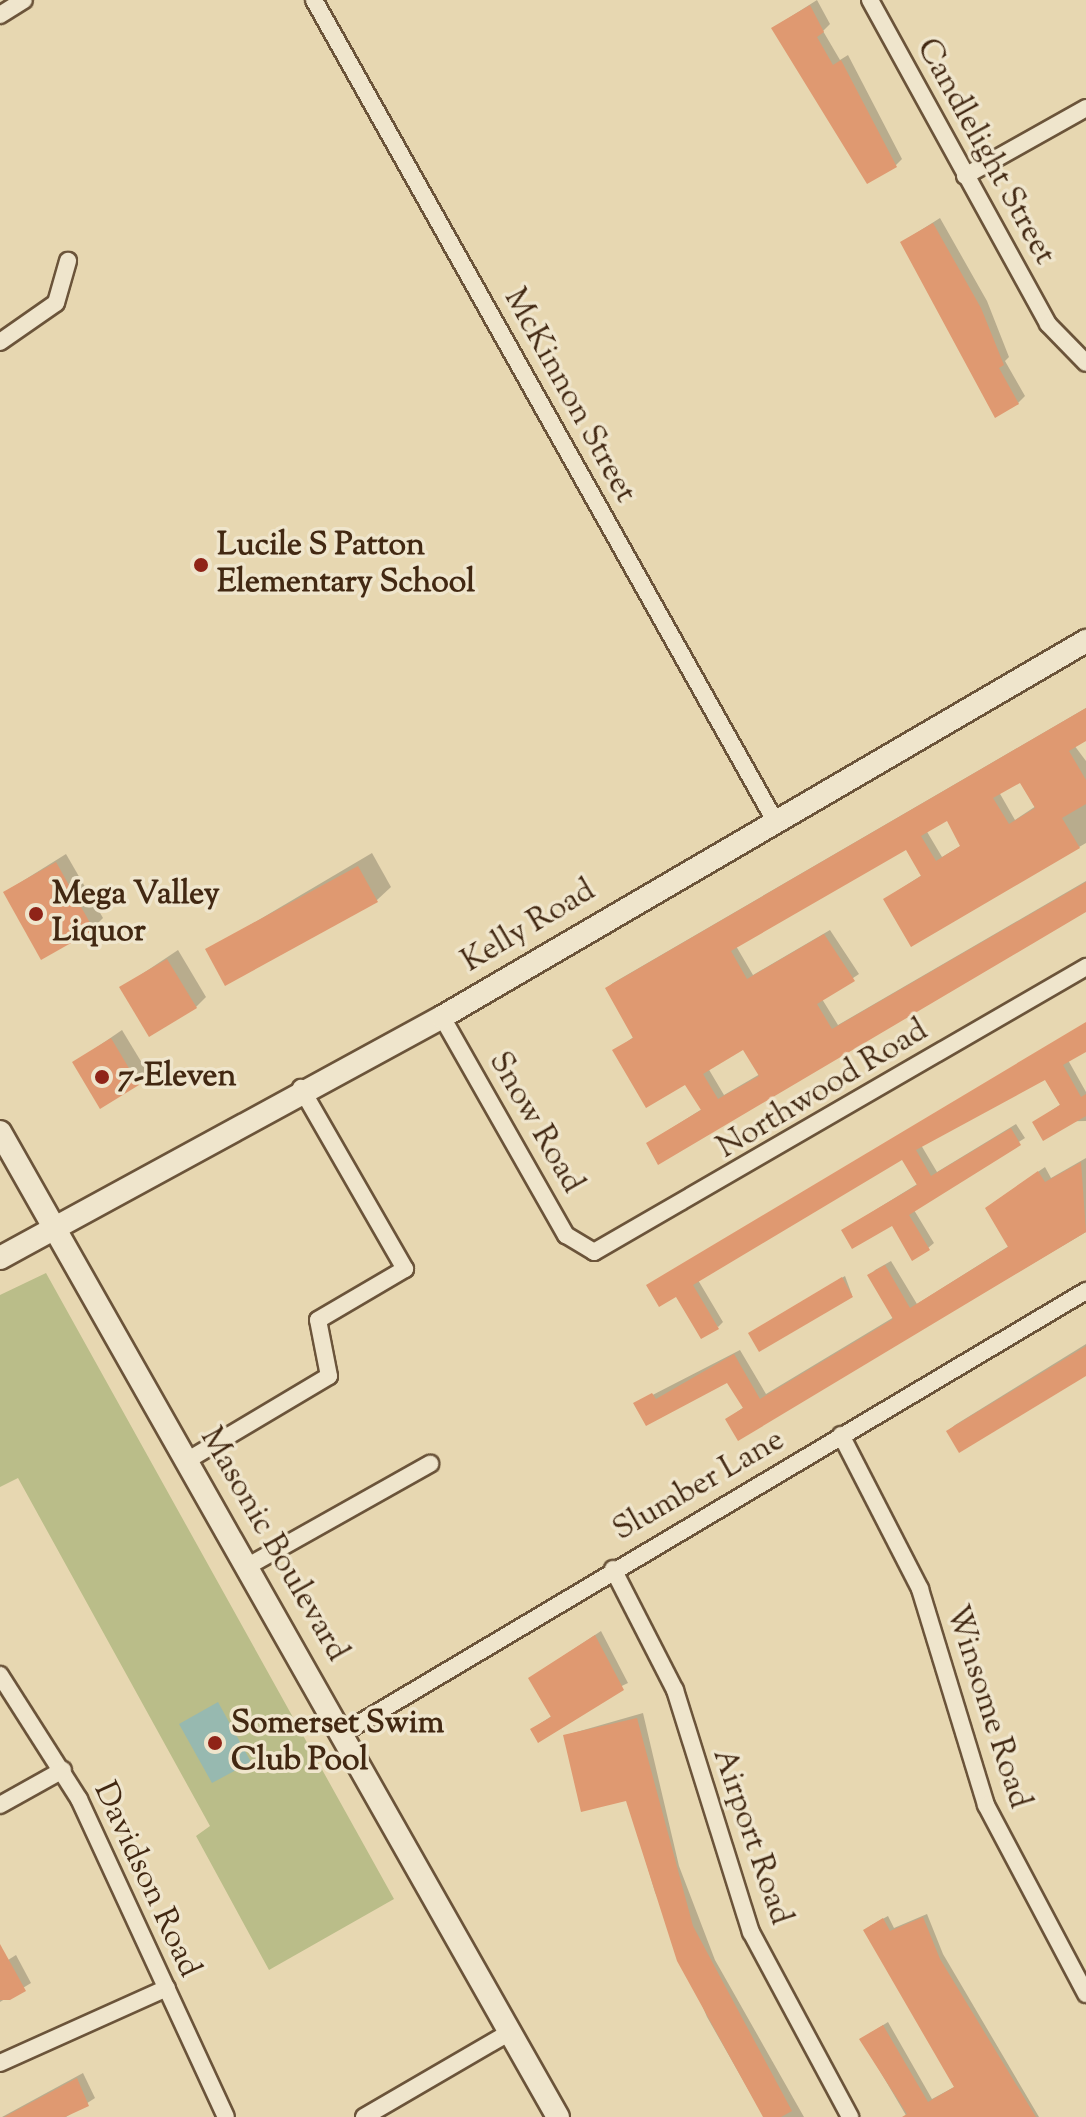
<!DOCTYPE html>
<html>
<head>
<meta charset="utf-8">
<style>
	body { margin:0 }
	#map { position:relative; width:1086px; height:2117px; overflow:hidden; background:#e7d7b1; font-family:"Sorts Mill Goudy",serif }
	div>[style] { position:absolute }
	[style*='--x'] { left:calc(var(--x)*1px); top:calc(var(--y)*1px); width:calc(var(--w)*1px); rotate:calc(var(--a)*1deg) }
	.green>* { inset:0; background:#babd89 }
	.water>* { inset:0; background:#97b9b0 }
	.shadow>* { inset:0; background:#0003 }
	.building>* { inset:0; background:#df9971 }
	.roads { filter:drop-shadow(2px 0 #6b543a) drop-shadow(-2px 0 #6b543a) drop-shadow(0 2px #6b543a) drop-shadow(0 -2px #6b543a) }
	.street>* { height:16px; margin:-8px; padding:0 8px; transform-origin:8px; border-radius:8px; background:#efe5cc }
	.secondary>* { height:22px; margin:-11px; padding:0 11px; transform-origin:11px; border-radius:11px; background:#efe5cc }
	.dots>* { width:22px; height:22px; translate:-50% -50%; box-sizing:border-box; border:4px solid #efe5cc; border-radius:50% }
	span { translate:-50% -50%; white-space:nowrap; text-align:center; line-height:1.15; -webkit-text-stroke:7px #efe5cc; paint-order:stroke }
	.street-label { font-size:32px; color:#422812 }
	.poi-label { font-size:32px; color:#422812; font-weight:700 }
	.left { translate:0 -50%; text-align:left }
</style>
</head>
<body>
<div id="map">
	<div class="green">
		<i style="clip-path:polygon(46px 1273px,394px 1899px,269px 1970px,196px 1836px,210px 1826px,18px 1478px,0 1487px,0 1295px)"></i>
	</div>
	<div class="water">
		<i style="clip-path:polygon(218px 1702px,251px 1762px,212px 1783px,179px 1724px)"></i>
	</div>
	<div class="shadow">
		<i style="clip-path:polygon(817px 0,830px 24px,823px 31px,840px 60px,848px 55px,902px 159px,895px 166px,773px 28px)"></i>
		<i style="clip-path:polygon(940px 218px,987px 301px,1009px 357px,1005px 361px,1025px 396px,1018px 403px,902px 242px)"></i>
		<i style="clip-path:polygon(evenodd,1086px 708px,1086px 738px,1074px 745px,1086px 761px,1086px 843px,912px 945px,885px 899px,922px 875px,906px 847px,736px 946px,753px 975px,830px 930px,859px 974px,822px 999px,838px 1025px,1086px 881px,1086px 911px,648px 1143px,702px 1109px,686px 1082px,614px 1051px,635px 1036px,607px 988px,613px 983px,1086px 708px,1020px 780px,1036px 806px,1015px 820px,999px 792px,1020px 780px,1086px 708px,947px 818px,962px 845px,942px 857px,926px 830px,947px 818px,1086px 708px,744px 1047px,760px 1074px,724px 1095px,708px 1068px,744px 1047px)"></i>
		<i style="clip-path:polygon(372px 853px,391px 887px,377px 900px,208px 950px)"></i>
		<i style="clip-path:polygon(66px 854px,103px 918px,93px 928px,5px 892px)"></i>
		<i style="clip-path:polygon(178px 950px,206px 997px,196px 1007px,121px 988px)"></i>
		<i style="clip-path:polygon(1086px 1024px,1086px 1049px,1068px 1060px,1086px 1092px,1086px 1121px,1035px 1122px,1061px 1104px,1046px 1077px,921px 1145px,937px 1172px,1016px 1124px,1025px 1138px,914px 1210px,934px 1243px,928px 1248px,892px 1223px,843px 1230px,919px 1183px,903px 1157px,698px 1280px,723px 1322px,718px 1327px,677px 1294px,649px 1285px)"></i>
		<i style="clip-path:polygon(122px 1030px,148px 1073px,100px 1106px,74px 1063px)"></i>
		<i style="clip-path:polygon(1086px 1158px,1086px 1232px,738px 1438px,727px 1419px,744px 1407px,728px 1380px,647px 1423px,635px 1404px,740px 1350px,766px 1394px,894px 1317px,870px 1276px,875px 1270px,891px 1261px,917px 1304px,1009px 1246px,993px 1203px,1045px 1167px,1051px 1178px)"></i>
		<i style="clip-path:polygon(845px 1276px,852px 1295px,760px 1350px,753px 1331px)"></i>
		<i style="clip-path:polygon(1086px 1344px,1086px 1372px,948px 1431px,955px 1425px)"></i>
		<i style="clip-path:polygon(601px 1631px,628px 1683px,532px 1729px,553px 1715px,530px 1678px)"></i>
		<i style="clip-path:polygon(643px 1713px,679px 1866px,715px 1960px,804px 2117px,764px 2117px,707px 2017px,655px 1892px,627px 1798px,566px 1735px)"></i>
		<i style="clip-path:polygon(927px 1914px,943px 1954px,1039px 2117px,907px 2117px,861px 2039px,888px 2022px,932px 2099px,956px 2086px,870px 1926px,888px 1916px,894px 1928px)"></i>
		<i style="clip-path:polygon(16px 1955px,31px 1983px,0 2002px,0 1965px)"></i>
		<i style="clip-path:polygon(83px 2073px,95px 2098px,66px 2117px,2px 2117px)"></i>
	</div>
	<div class="building">
		<i style="clip-path:polygon(810px 5px,824px 32px,817px 37px,833px 65px,841px 60px,897px 167px,867px 184px,771px 28px)"></i>
		<i style="clip-path:polygon(933px 223px,981px 308px,1004px 365px,999px 368px,1019px 404px,995px 418px,900px 242px)"></i>
		<i style="clip-path:polygon(evenodd,1086px 708px,1086px 741px,1069px 751px,1086px 780px,1086px 804px,1062px 818px,1080px 848px,911px 947px,883px 899px,921px 876px,906px 850px,731px 951px,747px 979px,824px 934px,855px 981px,817px 1004px,832px 1029px,1086px 882px,1086px 912px,658px 1165px,646px 1143px,701px 1110px,685px 1085px,646px 1108px,612px 1050px,633px 1038px,605px 988px,1086px 708px,1020px 783px,1035px 808px,1009px 824px,993px 798px,1020px 783px,1086px 708px,947px 821px,960px 846px,936px 861px,921px 836px,947px 821px,1086px 708px,743px 1050px,759px 1076px,718px 1099px,703px 1074px,743px 1050px)"></i>
		<i style="clip-path:polygon(56px 862px,94px 930px,41px 960px,3px 892px)"></i>
		<i style="clip-path:polygon(358px 866px,378px 902px,225px 986px,205px 949px)"></i>
		<i style="clip-path:polygon(167px 959px,197px 1008px,149px 1037px,119px 987px)"></i>
		<i style="clip-path:polygon(1086px 1022px,1086px 1052px,1063px 1065px,1081px 1097px,1086px 1094px,1086px 1116px,1043px 1141px,1032px 1122px,1060px 1105px,1045px 1080px,916px 1150px,931px 1176px,1011px 1128px,1021px 1145px,909px 1215px,930px 1250px,912px 1261px,892px 1226px,852px 1249px,841px 1230px,917px 1185px,902px 1160px,693px 1285px,719px 1329px,701px 1339px,676px 1297px,659px 1307px,646px 1285px)"></i>
		<i style="clip-path:polygon(111px 1038px,139px 1085px,100px 1109px,72px 1062px)"></i>
		<i style="clip-path:polygon(1081px 1162px,1086px 1232px,738px 1441px,725px 1419px,743px 1408px,727px 1383px,646px 1426px,633px 1403px,652px 1393px,656px 1399px,734px 1354px,760px 1399px,893px 1319px,867px 1275px,885px 1265px,910px 1308px,1008px 1247px,985px 1208px,1038px 1171px,1045px 1182px)"></i>
		<i style="clip-path:polygon(842px 1277px,853px 1297px,759px 1352px,748px 1333px)"></i>
		<i style="clip-path:polygon(1086px 1346px,1086px 1376px,959px 1453px,946px 1431px)"></i>
		<i style="clip-path:polygon(595px 1635px,624px 1690px,538px 1743px,530px 1729px,551px 1717px,528px 1678px)"></i>
		<i style="clip-path:polygon(637px 1718px,693px 1926px,792px 2111px,781px 2117px,763px 2117px,677px 1961px,626px 1801px,581px 1812px,563px 1735px)"></i>
		<i style="clip-path:polygon(923px 1917px,940px 1959px,1036px 2117px,902px 2117px,907px 2114px,859px 2039px,883px 2025px,928px 2102px,954px 2087px,863px 1930px,883px 1918px,890px 1931px)"></i>
		<i style="clip-path:polygon(0 1944px,26px 1991px,10px 2000px,0 2000px)"></i>
		<i style="clip-path:polygon(77px 2078px,89px 2106px,65px 2117px,4px 2117px)"></i>
	</div>
	<div class="roads">
		<div class="street">
			<i style="--x:314;--y:0;--w:939;--a:60.68"></i>
			<i style="--x:870;--y:0;--w:370;--a:61.2"></i>
			<i style="--x:1048;--y:324;--w:54;--a:45.7"></i>
			<i style="--x:0;--y:15;--w:28;--a:-32"></i>
			<i style="--x:965;--y:176;--w:139;--a:-29.3"></i>
			<i style="--x:0;--y:342;--w:68;--a:-34.9"></i>
			<i style="--x:56;--y:303;--w:44;--a:-74.1"></i>
			<i style="--x:442;--y:1017;--w:251;--a:60.4"></i>
			<i style="--x:566;--y:1235;--w:33;--a:31"></i>
			<i style="--x:594;--y:1252;--w:569;--a:-30.08"></i>
			<i style="--x:841;--y:1435;--w:173;--a:62.8"></i>
			<i style="--x:920;--y:1589;--w:226;--a:73"></i>
			<i style="--x:986;--y:1805;--w:214;--a:62.1"></i>
			<i style="--x:188;--y:1460;--w:164;--a:-30.8"></i>
			<i style="--x:329;--y:1376;--w:57;--a:-101.1"></i>
			<i style="--x:318;--y:1320;--w:101;--a:-30.4"></i>
			<i style="--x:405;--y:1269;--w:209;--a:-119.9"></i>
			<i style="--x:248;--y:1566;--w:209;--a:-29.3"></i>
			<i style="--x:613;--y:1569;--w:136;--a:62.9"></i>
			<i style="--x:675;--y:1690;--w:254;--a:72.6"></i>
			<i style="--x:751;--y:1932;--w:210;--a:61.8"></i>
			<i style="--x:0;--y:1675;--w:147;--a:57.5"></i>
			<i style="--x:79;--y:1799;--w:350;--a:65.2"></i>
			<i style="--x:343;--y:1733;--w:865;--a:-30.75"></i>
			<i style="--x:0;--y:1805;--w:72;--a:-29.1"></i>
			<i style="--x:0;--y:2063;--w:183;--a:-24.2"></i>
			<i style="--x:364;--y:2117;--w:169;--a:-30.2"></i>
		</div>
		<div class="secondary">
			<i style="--x:0;--y:1132;--w:1132;--a:60.47"></i>
			<i style="--x:0;--y:1258;--w:503;--a:-28.6"></i>
			<i style="--x:442;--y:1017;--w:746;--a:-30.28"></i>
		</div>
	</div>
	<div class="dots">
		<i style="left:201px;top:565px;background:#8f2418"></i>
		<i style="left:36px;top:914px;background:#8f2418"></i>
		<i style="left:102px;top:1077px;background:#8f2418"></i>
		<i style="left:215px;top:1743px;background:#8f2418"></i>
	</div>
	<div class="street-label">
		<span style="left:985px;top:152px;rotate:61deg">Candlelight Street</span>
		<span style="left:569px;top:396px;rotate:61deg">McKinnon Street</span>
		<span style="left:529px;top:927px;rotate:-31deg">Kelly Road</span>
		<span style="left:823px;top:1090px;rotate:-31deg">Northwood Road</span>
		<span style="left:535px;top:1123px;rotate:60deg">Snow Road</span>
		<span style="left:699px;top:1486px;rotate:-30deg">Slumber Lane</span>
		<span style="left:273px;top:1545px;rotate:60deg">Masonic Boulevard</span>
		<span style="left:987px;top:1707px;rotate:72deg">Winsome Road</span>
		<span style="left:751px;top:1837px;rotate:71deg">Airport Road</span>
		<span style="left:146px;top:1880px;rotate:65deg">Davidson Road</span>
	</div>
	<div class="poi-label">
		<span class="left" style="left:217px;top:565px">Lucile S Patton<br>Elementary School</span>
		<span class="left" style="left:52px;top:914px">Mega Valley<br>Liquor</span>
		<span class="left" style="left:118px;top:1077px">7-Eleven</span>
		<span class="left" style="left:231px;top:1743px">Somerset Swim<br>Club Pool</span>
	</div>
</div>
</body>
</html>
